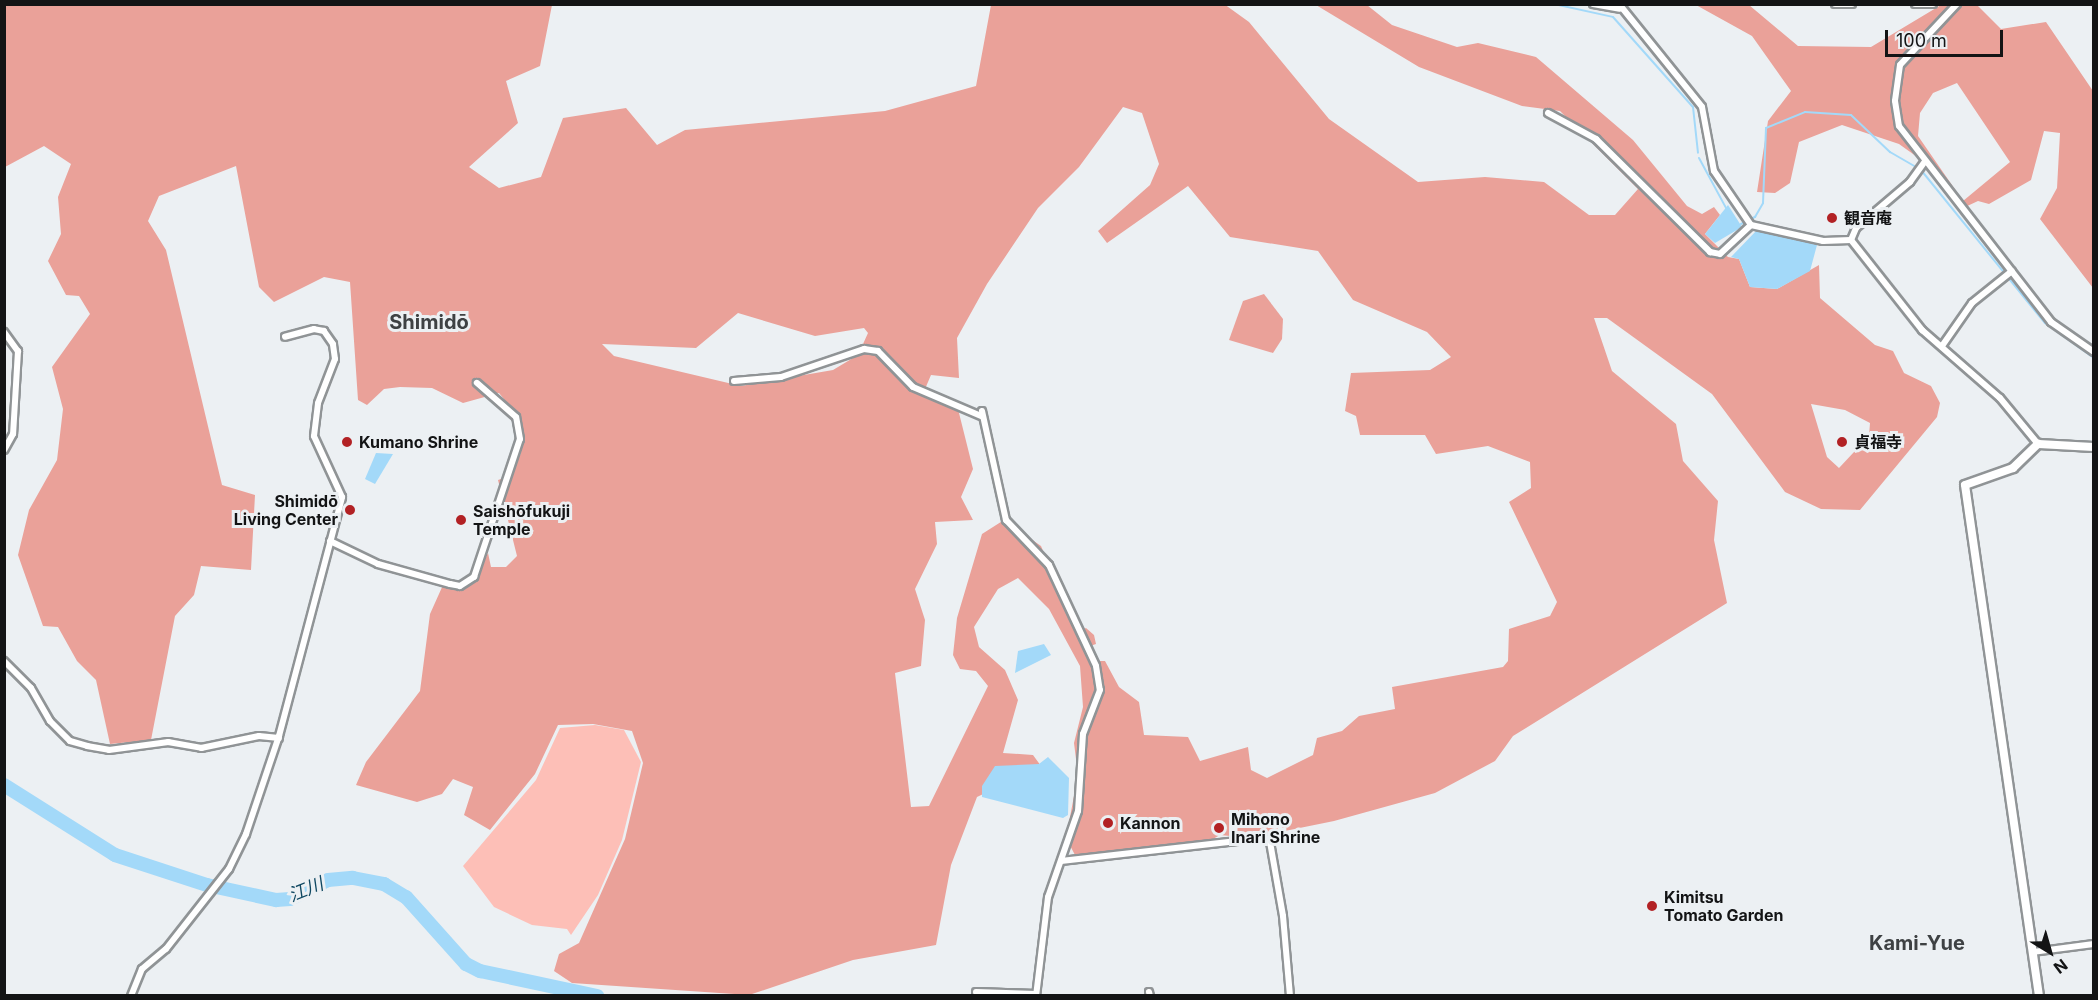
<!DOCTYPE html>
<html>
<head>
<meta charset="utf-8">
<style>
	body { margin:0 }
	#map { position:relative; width:2098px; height:1000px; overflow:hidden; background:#ecf0f3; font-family:Inter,"Noto Sans JP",sans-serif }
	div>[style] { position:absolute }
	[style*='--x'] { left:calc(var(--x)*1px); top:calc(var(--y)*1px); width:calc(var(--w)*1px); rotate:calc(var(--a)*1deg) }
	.green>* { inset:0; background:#fdbfb7 }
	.forest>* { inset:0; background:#eaa199 }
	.water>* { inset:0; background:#a3d9f9 }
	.stream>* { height:2px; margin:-1px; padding:0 1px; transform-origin:1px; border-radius:1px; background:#a3d9f9 }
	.river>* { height:14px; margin:-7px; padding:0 7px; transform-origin:7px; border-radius:7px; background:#a3d9f9 }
	.roads { filter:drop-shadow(2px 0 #909496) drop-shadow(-2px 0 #909496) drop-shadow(0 2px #909496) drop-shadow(0 -2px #909496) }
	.minor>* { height:6px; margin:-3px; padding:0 3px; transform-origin:3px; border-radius:3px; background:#fff }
	.tertiary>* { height:8px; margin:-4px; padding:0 4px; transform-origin:4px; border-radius:4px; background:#fff }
	.dots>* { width:16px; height:16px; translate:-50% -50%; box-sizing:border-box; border:3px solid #ecf0f3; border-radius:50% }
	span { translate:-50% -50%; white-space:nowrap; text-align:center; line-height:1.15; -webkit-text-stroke:6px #ecf0f3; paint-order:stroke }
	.poi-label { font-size:16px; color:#131415; font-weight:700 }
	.left { translate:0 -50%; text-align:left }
	.right { translate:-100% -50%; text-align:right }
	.water-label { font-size:18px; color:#104862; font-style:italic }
	.quarter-label { font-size:20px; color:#3e4143; font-weight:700 }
	.frame { position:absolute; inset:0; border:6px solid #131415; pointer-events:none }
	.north { position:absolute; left:2020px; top:922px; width:60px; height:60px; -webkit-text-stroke:4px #ecf0f3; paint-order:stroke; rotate:143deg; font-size:16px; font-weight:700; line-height:24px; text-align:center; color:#131415 }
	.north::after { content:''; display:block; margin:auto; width:21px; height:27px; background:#131415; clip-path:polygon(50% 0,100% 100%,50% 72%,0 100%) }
	.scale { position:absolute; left:1885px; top:30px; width:118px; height:27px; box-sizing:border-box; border:3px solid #131415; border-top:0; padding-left:8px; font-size:18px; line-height:21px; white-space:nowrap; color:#131415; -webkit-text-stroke:4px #ecf0f3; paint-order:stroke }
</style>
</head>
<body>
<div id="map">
	<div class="green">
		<i style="clip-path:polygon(595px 725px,624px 730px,641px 762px,622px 840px,598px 895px,571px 935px,567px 929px,532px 925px,494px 907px,463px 866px,536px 780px,560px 728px)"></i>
	</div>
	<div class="forest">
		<i style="clip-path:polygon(evenodd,1224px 4px,1249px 22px,1329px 119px,1418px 182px,1485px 177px,1544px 182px,1589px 215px,1615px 215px,1638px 189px,1560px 111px,1522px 106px,1419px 67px,1316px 5px,1367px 5px,1392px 25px,1457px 47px,1478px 43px,1536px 57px,1633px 140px,1687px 206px,1702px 214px,1714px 207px,1720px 215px,1705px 234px,1728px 257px,1739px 259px,1750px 287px,1777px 289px,1819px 265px,1820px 298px,1875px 345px,1893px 351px,1904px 373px,1931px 386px,1940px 403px,1937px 417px,1860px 510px,1821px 509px,1785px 492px,1712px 394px,1607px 318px,1594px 318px,1612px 371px,1676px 424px,1683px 461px,1718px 501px,1714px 540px,1727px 603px,1513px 736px,1495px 761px,1435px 793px,1334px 821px,1251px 838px,1220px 835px,1204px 844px,1075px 855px,1066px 838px,1078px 775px,1074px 743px,1083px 707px,1080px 666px,1049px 609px,1018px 578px,998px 589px,974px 627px,979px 647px,1005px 670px,1018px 700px,1003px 753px,1033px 755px,1041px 766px,977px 797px,951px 865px,936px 945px,853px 960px,749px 995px,572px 983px,554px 971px,559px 954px,579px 943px,625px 839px,643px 763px,632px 731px,593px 724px,558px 725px,535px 774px,490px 830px,464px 815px,473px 787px,453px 779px,442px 794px,417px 802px,356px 785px,366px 762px,420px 691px,430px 614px,443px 585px,473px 583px,488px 553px,491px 567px,506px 567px,517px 556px,498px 480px,507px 477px,521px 453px,517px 415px,499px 393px,463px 403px,432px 388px,400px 387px,384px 389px,367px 405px,358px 400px,350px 282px,324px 277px,274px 302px,259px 287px,236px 166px,159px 196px,148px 221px,166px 250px,222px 485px,255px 495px,251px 570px,201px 566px,194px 595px,175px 616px,151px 740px,110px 744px,96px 680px,77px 661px,58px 627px,43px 626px,18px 555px,29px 510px,57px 460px,63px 409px,52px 367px,90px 314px,79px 296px,66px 295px,48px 261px,61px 234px,58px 197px,71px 164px,44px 146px,5px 167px,5px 5px,552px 5px,540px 66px,506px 81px,518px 123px,469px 167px,499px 188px,541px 177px,563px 118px,626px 108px,657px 145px,685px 130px,885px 111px,976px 86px,991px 5px,1224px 4px,1123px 107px,1142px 113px,1159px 164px,1150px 185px,1098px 231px,1107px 243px,1188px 186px,1230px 237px,1318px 251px,1353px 300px,1427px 332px,1451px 357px,1430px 370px,1351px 373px,1345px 411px,1356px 416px,1360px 435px,1425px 435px,1436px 454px,1488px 446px,1530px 462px,1531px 488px,1509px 502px,1557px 602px,1550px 616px,1509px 629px,1508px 661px,1503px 667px,1392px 687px,1395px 709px,1359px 716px,1342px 731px,1317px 738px,1313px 755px,1267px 778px,1251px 770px,1248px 747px,1200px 761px,1188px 737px,1144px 735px,1139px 702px,1119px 687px,1105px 661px,1092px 661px,1084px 648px,1096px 644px,1094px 635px,1086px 628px,1077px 632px,1041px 546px,1004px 520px,982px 534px,957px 618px,953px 655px,960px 669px,976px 671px,988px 686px,929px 806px,911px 807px,895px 673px,921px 666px,925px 620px,915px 589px,937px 544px,935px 522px,973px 520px,961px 497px,973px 469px,956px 401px,925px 389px,931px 375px,959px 378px,957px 338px,987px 284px,1038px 208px,1079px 167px,1123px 107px,1224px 4px,738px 313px,815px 336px,864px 328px,868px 333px,858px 355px,833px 370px,741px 386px,614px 356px,602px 344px,696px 348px,738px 313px,1224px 4px,1811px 404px,1845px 410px,1870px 423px,1869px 436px,1839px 468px,1827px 457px,1811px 404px)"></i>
		<i style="clip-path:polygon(evenodd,1696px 5px,1749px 5px,1798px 46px,1871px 47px,1941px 5px,1977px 5px,2001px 29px,2046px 22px,2093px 91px,2093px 288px,2040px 219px,2057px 188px,2060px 133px,2044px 131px,2031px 180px,1989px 204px,1978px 201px,1963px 208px,1934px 169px,1899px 144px,1842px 125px,1799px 142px,1790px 183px,1775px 193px,1757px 192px,1768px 121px,1791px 91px,1752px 36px,1696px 5px,1957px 83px,2010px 162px,1963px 201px,1918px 136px,1920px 113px,1933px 93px,1957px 83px)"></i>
		<i style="clip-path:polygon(1264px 294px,1283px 319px,1282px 339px,1273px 353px,1229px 340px,1243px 301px)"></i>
	</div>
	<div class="water">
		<i style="clip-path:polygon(1728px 205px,1742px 227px,1715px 243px,1705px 234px)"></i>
		<i style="clip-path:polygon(1757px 230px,1817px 245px,1810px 271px,1777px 289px,1750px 287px,1739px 259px,1731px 257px)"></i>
		<i style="clip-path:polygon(376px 453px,393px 454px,375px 484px,365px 479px)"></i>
		<i style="clip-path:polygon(1044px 644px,1051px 655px,1015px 673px,1018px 651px)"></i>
		<i style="clip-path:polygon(1048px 757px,1069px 778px,1068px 815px,1063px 818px,982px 797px,982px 786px,995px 766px,1039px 764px)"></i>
	</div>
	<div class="stream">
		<i style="--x:1554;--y:4;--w:60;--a:12.4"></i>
		<i style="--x:1613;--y:17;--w:120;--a:48.4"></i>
		<i style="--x:1693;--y:107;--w:46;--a:83.8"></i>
		<i style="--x:1699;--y:158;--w:57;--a:61.6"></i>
		<i style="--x:1741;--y:224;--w:16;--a:-27"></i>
		<i style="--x:1755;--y:217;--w:16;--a:-60"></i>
		<i style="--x:1763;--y:203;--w:75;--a:-87.7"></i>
		<i style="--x:1766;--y:128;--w:42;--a:-22.3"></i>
		<i style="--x:1805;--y:112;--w:46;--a:3.7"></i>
		<i style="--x:1851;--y:115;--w:54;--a:43.5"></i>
		<i style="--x:1890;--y:152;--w:36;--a:30"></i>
		<i style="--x:1921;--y:170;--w:197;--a:51"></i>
		<i style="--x:2045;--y:323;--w:60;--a:35.5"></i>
	</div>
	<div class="river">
		<i style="--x:4;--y:785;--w:131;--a:32.2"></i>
		<i style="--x:115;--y:855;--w:97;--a:18.1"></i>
		<i style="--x:207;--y:885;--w:71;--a:12.3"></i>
		<i style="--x:276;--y:900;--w:14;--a:-4"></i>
		<i style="--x:290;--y:899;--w:42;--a:-26.6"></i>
		<i style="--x:328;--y:880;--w:25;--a:-5"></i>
		<i style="--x:353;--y:878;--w:32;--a:11"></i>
		<i style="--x:384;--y:884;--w:26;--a:31"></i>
		<i style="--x:406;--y:897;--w:90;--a:48.2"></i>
		<i style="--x:466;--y:964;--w:16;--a:27"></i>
		<i style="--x:480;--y:971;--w:120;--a:12.1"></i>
	</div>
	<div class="roads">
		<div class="minor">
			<i style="--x:1593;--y:4;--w:27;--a:10"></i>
			<i style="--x:1619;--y:4;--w:132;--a:51.1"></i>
			<i style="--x:1702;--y:107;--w:65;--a:79.4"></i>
			<i style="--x:1714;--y:171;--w:65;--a:55.6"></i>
			<i style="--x:1751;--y:225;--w:74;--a:12.5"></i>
			<i style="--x:1823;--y:241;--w:28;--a:-2"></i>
			<i style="--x:1851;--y:240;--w:115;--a:51.7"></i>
			<i style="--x:1922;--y:330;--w:103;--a:41.1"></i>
			<i style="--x:2000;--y:398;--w:60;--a:50.4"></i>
			<i style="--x:1835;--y:4;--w:17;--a:0"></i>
			<i style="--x:1915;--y:4;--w:18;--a:0"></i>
			<i style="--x:1957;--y:4;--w:83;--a:133.1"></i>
			<i style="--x:1900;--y:65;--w:36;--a:98"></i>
			<i style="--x:1895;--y:101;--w:25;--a:81"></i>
			<i style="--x:1899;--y:126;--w:248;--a:52.2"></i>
			<i style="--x:2051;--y:322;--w:52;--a:34.9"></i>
			<i style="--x:1548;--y:113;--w:55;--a:28.4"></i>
			<i style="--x:1596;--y:139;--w:161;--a:44.7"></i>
			<i style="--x:1710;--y:252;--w:10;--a:11"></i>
			<i style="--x:1720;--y:254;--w:42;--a:-43.1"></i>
			<i style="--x:1851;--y:240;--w:13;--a:-67"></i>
			<i style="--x:1856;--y:228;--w:71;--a:-40.4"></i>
			<i style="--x:1910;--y:182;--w:24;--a:-54"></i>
			<i style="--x:4;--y:332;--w:24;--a:54"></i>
			<i style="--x:18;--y:351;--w:83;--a:93.4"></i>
			<i style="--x:13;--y:434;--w:18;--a:119"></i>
			<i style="--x:1942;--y:346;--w:52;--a:-55.1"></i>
			<i style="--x:1972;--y:303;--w:51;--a:-38.7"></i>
			<i style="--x:734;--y:381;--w:47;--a:-4.9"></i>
			<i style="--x:781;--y:377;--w:88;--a:-18.6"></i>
			<i style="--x:864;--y:349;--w:14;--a:8"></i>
			<i style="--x:878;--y:351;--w:50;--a:45.8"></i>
			<i style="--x:913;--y:387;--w:74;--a:23.1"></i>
			<i style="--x:982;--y:411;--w:112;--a:77.6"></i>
			<i style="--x:1006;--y:520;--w:62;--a:46.3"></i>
			<i style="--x:1049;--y:565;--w:111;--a:65"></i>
			<i style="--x:1096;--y:666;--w:24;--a:81"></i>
			<i style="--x:1100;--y:690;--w:47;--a:111.1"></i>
			<i style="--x:1083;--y:734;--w:77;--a:93.7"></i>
			<i style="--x:1078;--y:811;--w:91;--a:109.2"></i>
			<i style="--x:1048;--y:897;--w:100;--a:96.9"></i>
			<i style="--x:330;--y:541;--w:53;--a:25.6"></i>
			<i style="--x:378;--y:564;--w:75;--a:15.5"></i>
			<i style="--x:450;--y:584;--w:10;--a:11"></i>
			<i style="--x:460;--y:586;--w:17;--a:-33"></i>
			<i style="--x:474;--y:577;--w:145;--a:-71.6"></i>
			<i style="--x:520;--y:439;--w:22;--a:-100"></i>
			<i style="--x:516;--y:417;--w:52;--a:-138.9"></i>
			<i style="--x:4;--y:661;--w:38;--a:45"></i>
			<i style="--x:31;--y:688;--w:38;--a:60"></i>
			<i style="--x:50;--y:721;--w:28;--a:45"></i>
			<i style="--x:70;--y:741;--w:18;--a:16"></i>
			<i style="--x:87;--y:746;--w:22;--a:10"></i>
			<i style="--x:109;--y:750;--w:60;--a:-7.7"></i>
			<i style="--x:168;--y:742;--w:34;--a:10"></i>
			<i style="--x:201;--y:748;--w:59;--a:-11.7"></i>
			<i style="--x:259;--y:736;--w:20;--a:6"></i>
			<i style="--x:1061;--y:861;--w:204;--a:-6.5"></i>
			<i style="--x:1264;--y:838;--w:7;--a:34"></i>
			<i style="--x:1270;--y:842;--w:75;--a:80"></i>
			<i style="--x:1283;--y:916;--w:80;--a:85"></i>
			<i style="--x:2033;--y:952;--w:62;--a:-7.5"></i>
			<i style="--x:976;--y:992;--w:60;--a:1.9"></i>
			<i style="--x:1149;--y:992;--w:4;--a:76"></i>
			<i style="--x:131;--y:996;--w:29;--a:-68"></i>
			<i style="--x:142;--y:969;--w:31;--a:-40"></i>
			<i style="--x:166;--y:949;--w:102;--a:-51.8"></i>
			<i style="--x:229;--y:869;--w:39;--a:-64"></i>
			<i style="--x:246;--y:834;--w:103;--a:-71.4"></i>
			<i style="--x:279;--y:736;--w:247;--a:-75.2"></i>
			<i style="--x:342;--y:497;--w:67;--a:-114.7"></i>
			<i style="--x:314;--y:436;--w:33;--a:-83"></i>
			<i style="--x:318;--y:403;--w:47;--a:-68.9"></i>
			<i style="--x:335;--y:359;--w:15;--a:-98"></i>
			<i style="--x:333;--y:344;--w:16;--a:-125"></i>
			<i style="--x:324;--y:331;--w:10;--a:-169"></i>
			<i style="--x:314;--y:329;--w:30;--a:165"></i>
		</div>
		<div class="tertiary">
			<i style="--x:2039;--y:996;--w:516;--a:-98.24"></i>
			<i style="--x:1965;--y:485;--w:51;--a:-19.5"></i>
			<i style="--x:2013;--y:468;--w:35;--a:-44"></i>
			<i style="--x:2038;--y:444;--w:56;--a:3.1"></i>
		</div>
	</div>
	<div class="dots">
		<i style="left:1832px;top:218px;background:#b22124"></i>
		<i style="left:347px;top:442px;background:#b22124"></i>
		<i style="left:1842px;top:442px;background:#b22124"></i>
		<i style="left:350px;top:510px;background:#b22124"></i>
		<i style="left:461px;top:520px;background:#b22124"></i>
		<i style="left:1108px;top:823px;background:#b22124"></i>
		<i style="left:1219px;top:828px;background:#b22124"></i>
		<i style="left:1652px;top:906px;background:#b22124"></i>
	</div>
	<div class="poi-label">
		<span class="left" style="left:1844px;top:218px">観音庵</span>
		<span class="left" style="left:359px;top:442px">Kumano Shrine</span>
		<span class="left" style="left:1854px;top:442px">貞福寺</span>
		<span class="right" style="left:338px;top:510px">Shimidō<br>Living Center</span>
		<span class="left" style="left:473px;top:520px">Saishōfukuji<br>Temple</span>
		<span class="left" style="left:1231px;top:828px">Mihono<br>Inari Shrine</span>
		<span class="left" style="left:1120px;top:823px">Kannon</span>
		<span class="left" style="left:1664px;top:906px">Kimitsu<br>Tomato Garden</span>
	</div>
	<div class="water-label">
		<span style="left:306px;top:890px;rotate:-22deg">江川</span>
	</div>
	<div class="quarter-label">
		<span style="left:429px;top:322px">Shimidō</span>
		<span style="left:1917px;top:943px">Kami-Yue</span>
	</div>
	<div class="frame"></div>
	<div class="north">N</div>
	<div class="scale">100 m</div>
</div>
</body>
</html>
